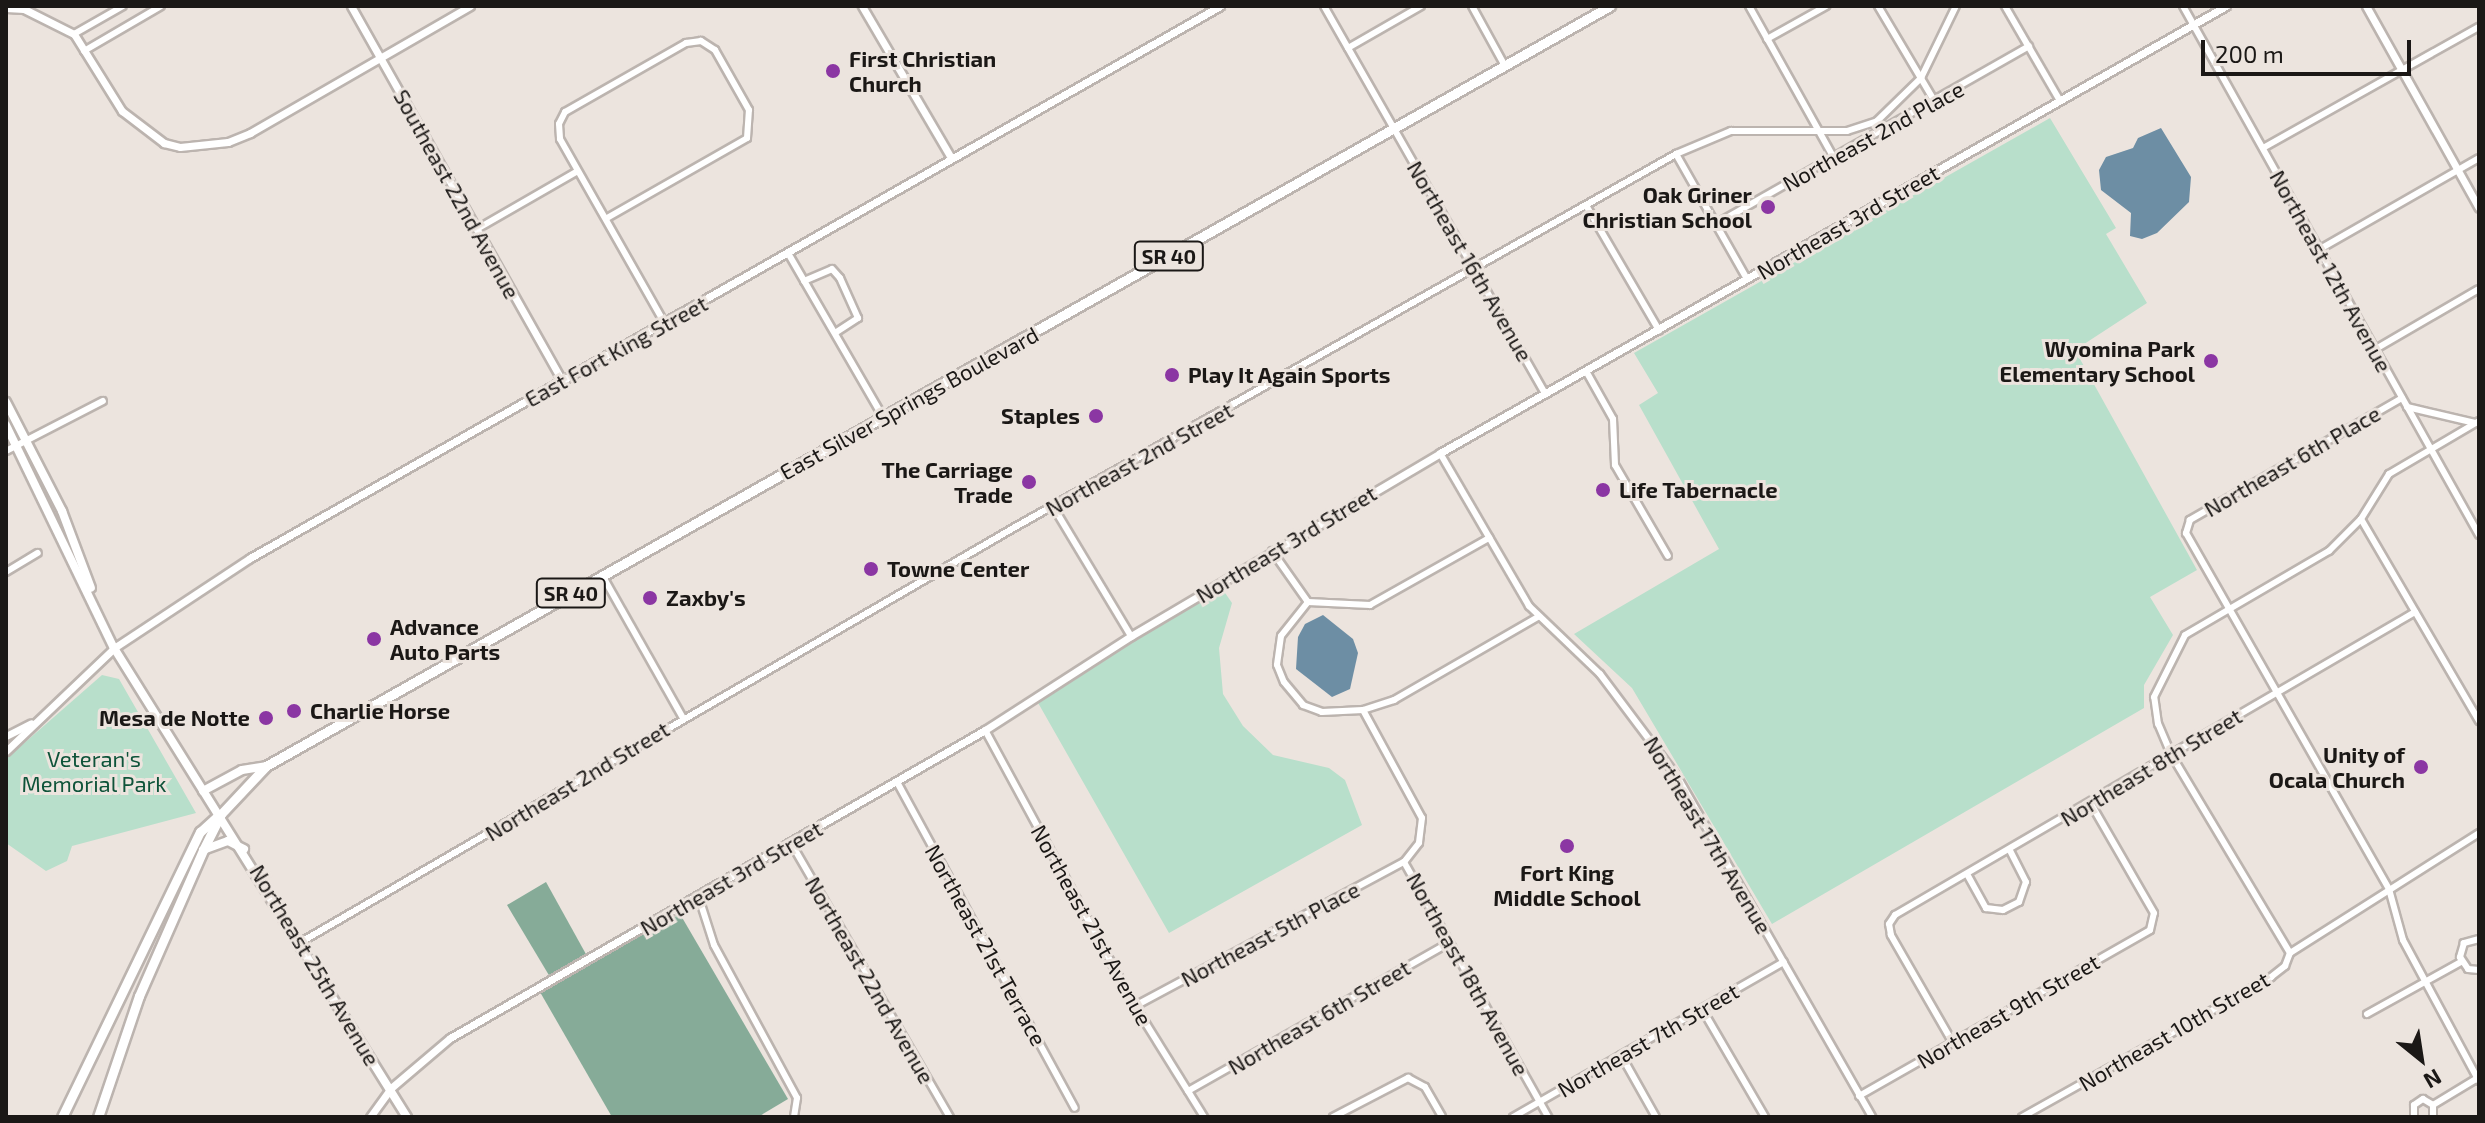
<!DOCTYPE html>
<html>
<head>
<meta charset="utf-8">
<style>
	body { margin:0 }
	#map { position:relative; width:2485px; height:1123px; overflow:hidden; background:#ece4de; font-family:"Exo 2",sans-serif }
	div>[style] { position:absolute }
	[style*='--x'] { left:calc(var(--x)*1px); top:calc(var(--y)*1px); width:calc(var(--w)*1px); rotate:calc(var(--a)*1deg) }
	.green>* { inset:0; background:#b8dfcb }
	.forest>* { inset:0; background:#86ab98 }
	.water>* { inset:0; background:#6d8ea4 }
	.roads { filter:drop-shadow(2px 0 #bcb4af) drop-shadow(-2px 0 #bcb4af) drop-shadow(0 2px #bcb4af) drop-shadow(0 -2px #bcb4af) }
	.minor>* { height:6px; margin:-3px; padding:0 3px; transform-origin:3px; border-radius:3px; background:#fff }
	.tertiary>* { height:7px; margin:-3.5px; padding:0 3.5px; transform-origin:3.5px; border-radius:3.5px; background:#fff }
	.secondary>* { height:8px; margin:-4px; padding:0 4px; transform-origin:4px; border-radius:4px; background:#fff }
	.primary>* { height:9px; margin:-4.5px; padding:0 4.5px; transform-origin:4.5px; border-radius:4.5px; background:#fff }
	.dots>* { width:22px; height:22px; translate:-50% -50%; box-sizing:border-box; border:4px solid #ece4de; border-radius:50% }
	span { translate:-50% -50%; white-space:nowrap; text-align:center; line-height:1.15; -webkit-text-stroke:6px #ece4de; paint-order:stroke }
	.shield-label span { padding:2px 6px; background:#ece4de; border:2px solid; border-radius:6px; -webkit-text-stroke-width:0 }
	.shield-label { font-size:20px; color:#1b1816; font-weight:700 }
	.poi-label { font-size:22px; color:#1b1816; font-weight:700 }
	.left { translate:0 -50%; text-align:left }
	.right { translate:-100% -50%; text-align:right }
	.street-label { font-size:22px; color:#1b1816 }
	.park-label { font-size:22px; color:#0e5339 }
	.frame { position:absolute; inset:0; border:8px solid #1b1816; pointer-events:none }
	.north { position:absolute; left:2381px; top:1019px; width:80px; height:80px; -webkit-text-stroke:6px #ece4de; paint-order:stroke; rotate:150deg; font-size:22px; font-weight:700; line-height:32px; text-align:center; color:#1b1816 }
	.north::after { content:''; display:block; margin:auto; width:28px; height:36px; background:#1b1816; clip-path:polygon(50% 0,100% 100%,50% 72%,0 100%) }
	.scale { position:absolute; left:2201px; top:40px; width:210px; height:36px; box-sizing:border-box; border:4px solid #1b1816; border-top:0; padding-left:10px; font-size:24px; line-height:28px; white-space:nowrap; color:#1b1816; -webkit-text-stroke:6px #ece4de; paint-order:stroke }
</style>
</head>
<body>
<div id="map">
	<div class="green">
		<i style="clip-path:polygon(2050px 118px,2116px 228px,2106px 234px,2147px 303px,2075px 350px,2197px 570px,2150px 597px,2173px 635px,2144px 685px,2144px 708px,1772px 924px,1632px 688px,1574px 634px,1719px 549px,1639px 405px,1658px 393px,1634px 353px)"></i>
		<i style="clip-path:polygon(1221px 587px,1232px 603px,1219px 648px,1223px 694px,1243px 726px,1273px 755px,1329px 768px,1345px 780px,1362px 825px,1169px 933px,1037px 701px)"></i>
		<i style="clip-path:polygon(102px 675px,119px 679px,196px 813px,72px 846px,67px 861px,46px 871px,6px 843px,6px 759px)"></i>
	</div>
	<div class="forest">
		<i style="clip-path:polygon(546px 882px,587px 956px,550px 977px,507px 905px)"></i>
		<i style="clip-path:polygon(680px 914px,788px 1099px,758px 1117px,612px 1117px,540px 992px)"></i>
	</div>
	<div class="water">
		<i style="clip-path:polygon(2161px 128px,2191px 177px,2189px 202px,2157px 233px,2142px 239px,2130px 236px,2131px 213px,2101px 190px,2099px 170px,2106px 157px,2133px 148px,2138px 138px)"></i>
		<i style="clip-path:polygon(1323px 615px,1353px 639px,1358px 653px,1350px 689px,1332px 697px,1296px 669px,1298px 637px,1305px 624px)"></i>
	</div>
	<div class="roads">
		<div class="minor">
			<i style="--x:1324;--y:6;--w:447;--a:60.3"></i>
			<i style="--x:1472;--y:6;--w:68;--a:61.2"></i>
			<i style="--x:1749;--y:6;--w:174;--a:60.8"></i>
			<i style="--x:1878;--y:6;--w:112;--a:59.3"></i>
			<i style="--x:2005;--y:6;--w:110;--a:59.9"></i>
			<i style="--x:2183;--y:6;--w:606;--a:60.77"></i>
			<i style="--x:74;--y:34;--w:56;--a:-29.7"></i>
			<i style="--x:1767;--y:39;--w:68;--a:-29.2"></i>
			<i style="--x:1348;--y:48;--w:84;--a:-29.9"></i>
			<i style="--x:84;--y:51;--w:89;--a:-30.3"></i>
			<i style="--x:2263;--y:148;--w:248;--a:-29.3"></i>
			<i style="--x:1676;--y:154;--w:144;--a:60.4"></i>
			<i style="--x:1587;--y:207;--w:143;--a:59.7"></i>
			<i style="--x:607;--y:218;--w:161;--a:-29.7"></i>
			<i style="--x:747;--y:138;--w:28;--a:-86"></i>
			<i style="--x:749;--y:110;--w:69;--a:-119.5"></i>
			<i style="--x:715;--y:50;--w:17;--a:-147"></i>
			<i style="--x:701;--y:41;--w:15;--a:172"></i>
			<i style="--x:686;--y:43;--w:139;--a:150.3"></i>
			<i style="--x:565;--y:112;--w:13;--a:117"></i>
			<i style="--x:559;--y:124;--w:15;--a:86"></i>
			<i style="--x:560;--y:139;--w:213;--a:60.4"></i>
			<i style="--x:1716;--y:224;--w:360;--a:-29.6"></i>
			<i style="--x:477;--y:229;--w:116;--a:-29.9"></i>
			<i style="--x:2320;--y:249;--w:183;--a:-29.8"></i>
			<i style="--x:788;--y:253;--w:190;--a:59.9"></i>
			<i style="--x:804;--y:281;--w:30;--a:-23"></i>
			<i style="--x:832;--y:269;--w:12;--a:48"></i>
			<i style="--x:840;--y:278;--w:44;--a:65.8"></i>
			<i style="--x:858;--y:318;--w:27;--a:147"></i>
			<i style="--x:2374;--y:350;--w:121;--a:-30.2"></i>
			<i style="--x:1586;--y:371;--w:55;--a:60.6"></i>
			<i style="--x:1613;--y:419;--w:46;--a:87.5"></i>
			<i style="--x:1615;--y:465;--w:105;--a:59.8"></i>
			<i style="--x:2402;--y:398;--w:245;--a:150.1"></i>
			<i style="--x:2190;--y:520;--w:14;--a:107"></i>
			<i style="--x:2186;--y:533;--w:410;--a:60.3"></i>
			<i style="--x:2389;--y:889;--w:53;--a:74.6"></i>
			<i style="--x:2403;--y:940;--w:160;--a:61.7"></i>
			<i style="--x:2407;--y:407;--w:70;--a:13.2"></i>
			<i style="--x:6;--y:451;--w:109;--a:-27.3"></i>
			<i style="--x:1440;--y:453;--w:177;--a:59.8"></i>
			<i style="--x:1529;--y:606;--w:98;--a:43.8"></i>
			<i style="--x:1600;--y:674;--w:130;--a:53.1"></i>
			<i style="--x:1678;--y:778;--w:391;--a:60.2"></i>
			<i style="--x:1054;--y:508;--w:149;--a:59"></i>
			<i style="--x:2361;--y:519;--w:234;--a:59.7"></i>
			<i style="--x:1272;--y:551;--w:62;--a:54.8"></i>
			<i style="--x:6;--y:572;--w:37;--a:-31"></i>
			<i style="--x:602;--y:575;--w:164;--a:60.5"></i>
			<i style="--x:1308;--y:602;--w:43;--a:128.5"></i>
			<i style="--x:1281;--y:636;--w:29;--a:98"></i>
			<i style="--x:1277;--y:665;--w:18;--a:68"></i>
			<i style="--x:1284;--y:682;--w:30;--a:50"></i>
			<i style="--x:1303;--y:705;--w:20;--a:20"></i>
			<i style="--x:1322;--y:712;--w:41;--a:-2.8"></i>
			<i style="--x:1363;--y:710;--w:123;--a:61.4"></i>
			<i style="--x:1422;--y:818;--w:25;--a:97"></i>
			<i style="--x:1419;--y:843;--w:24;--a:128"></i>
			<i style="--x:1404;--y:862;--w:293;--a:60.5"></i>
			<i style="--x:1308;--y:602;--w:62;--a:2.8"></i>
			<i style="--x:1370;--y:605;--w:137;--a:-29.4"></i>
			<i style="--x:1363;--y:710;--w:33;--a:-18"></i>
			<i style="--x:1394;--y:700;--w:166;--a:-30"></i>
			<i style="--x:985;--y:730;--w:314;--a:61.5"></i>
			<i style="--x:1135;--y:1006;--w:131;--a:58.1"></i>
			<i style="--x:897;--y:782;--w:371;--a:61.4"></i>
			<i style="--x:791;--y:843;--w:317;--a:59.9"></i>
			<i style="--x:1967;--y:874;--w:39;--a:61"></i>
			<i style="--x:1986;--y:908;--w:17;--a:7"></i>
			<i style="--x:2003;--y:910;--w:18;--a:-27"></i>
			<i style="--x:2019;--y:902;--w:21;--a:-71"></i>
			<i style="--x:2026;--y:882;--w:36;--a:-117"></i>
			<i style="--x:699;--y:898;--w:49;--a:72.3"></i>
			<i style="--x:714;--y:945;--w:174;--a:61.5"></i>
			<i style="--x:797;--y:1098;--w:19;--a:99"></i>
			<i style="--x:2479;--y:939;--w:16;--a:165"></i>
			<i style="--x:2464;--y:943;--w:15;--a:106"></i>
			<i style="--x:2460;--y:957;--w:14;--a:56"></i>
			<i style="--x:2468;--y:969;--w:11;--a:5"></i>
			<i style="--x:301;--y:942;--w:828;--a:-30.16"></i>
			<i style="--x:1017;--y:526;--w:757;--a:-29.44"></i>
			<i style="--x:1676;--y:154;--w:60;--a:-22.7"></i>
			<i style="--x:1731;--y:131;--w:116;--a:0"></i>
			<i style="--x:1847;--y:131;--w:32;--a:-18"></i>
			<i style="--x:1877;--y:121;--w:62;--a:-44.3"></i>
			<i style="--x:1921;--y:78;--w:80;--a:-64.1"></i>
			<i style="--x:2290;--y:953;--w:232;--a:-120.9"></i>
			<i style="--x:2171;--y:754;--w:33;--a:-113"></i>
			<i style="--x:2158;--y:724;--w:27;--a:-98"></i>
			<i style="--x:2154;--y:697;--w:69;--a:-63.4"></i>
			<i style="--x:2185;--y:635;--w:167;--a:-30.3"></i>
			<i style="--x:2329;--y:551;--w:45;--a:-45"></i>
			<i style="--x:2361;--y:519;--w:53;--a:-58.1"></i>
			<i style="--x:2389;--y:474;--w:104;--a:-30.5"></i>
			<i style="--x:1135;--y:1006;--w:305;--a:-28.2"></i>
			<i style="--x:1702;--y:1009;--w:125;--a:59.7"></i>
			<i style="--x:2367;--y:1014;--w:107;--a:-29"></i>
			<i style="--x:1953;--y:1043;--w:125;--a:-119.9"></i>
			<i style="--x:1891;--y:935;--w:11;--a:-100"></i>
			<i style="--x:1889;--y:924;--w:11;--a:-56"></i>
			<i style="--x:1895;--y:915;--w:602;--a:-30.23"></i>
			<i style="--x:1621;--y:1055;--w:71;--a:60.6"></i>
			<i style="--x:1188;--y:1091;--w:301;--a:-29.6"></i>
			<i style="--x:1859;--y:1096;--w:335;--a:-29.7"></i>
			<i style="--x:2150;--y:930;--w:17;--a:-77"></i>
			<i style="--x:2154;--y:913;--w:126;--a:-120"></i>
			<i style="--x:2433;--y:1105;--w:50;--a:-31.2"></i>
			<i style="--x:1333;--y:1117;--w:85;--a:-27.5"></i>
			<i style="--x:1408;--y:1078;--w:19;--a:28"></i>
			<i style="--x:1425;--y:1087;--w:34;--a:60"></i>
			<i style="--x:1513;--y:1117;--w:312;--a:-29.8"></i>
			<i style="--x:2022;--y:1117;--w:286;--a:-29.3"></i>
			<i style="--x:2271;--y:977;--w:18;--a:-38"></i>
			<i style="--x:2285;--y:966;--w:14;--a:-69"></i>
			<i style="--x:2290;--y:953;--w:224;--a:-32.4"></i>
			<i style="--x:2414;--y:1117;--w:12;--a:-90"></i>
			<i style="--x:2414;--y:1105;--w:11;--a:-34"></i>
			<i style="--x:2423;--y:1099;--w:12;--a:31"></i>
			<i style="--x:2433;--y:1105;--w:12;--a:90"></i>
		</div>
		<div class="tertiary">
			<i style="--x:351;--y:6;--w:430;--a:60.6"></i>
			<i style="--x:862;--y:6;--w:176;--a:59.6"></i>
			<i style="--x:2366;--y:6;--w:231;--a:60.8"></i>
			<i style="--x:6;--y:8;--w:18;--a:3"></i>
			<i style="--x:24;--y:9;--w:56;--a:26.6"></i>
			<i style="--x:74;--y:34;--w:91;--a:58.1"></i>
			<i style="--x:122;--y:111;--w:53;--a:37.3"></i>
			<i style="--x:164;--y:143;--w:16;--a:14"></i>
			<i style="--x:180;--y:147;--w:48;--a:-5.9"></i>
			<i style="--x:228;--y:142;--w:24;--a:-22"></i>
			<i style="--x:250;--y:133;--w:254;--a:-30"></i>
			<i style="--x:6;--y:736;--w:28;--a:-27"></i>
			<i style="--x:6;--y:751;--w:149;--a:-43.6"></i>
			<i style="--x:114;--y:648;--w:163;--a:-33.5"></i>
			<i style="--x:250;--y:558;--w:1116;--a:-29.64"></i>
			<i style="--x:370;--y:1117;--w:36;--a:-54"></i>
			<i style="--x:391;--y:1088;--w:77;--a:-40.3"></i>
			<i style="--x:450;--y:1038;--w:617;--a:-29.93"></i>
			<i style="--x:985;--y:730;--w:174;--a:-32.8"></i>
			<i style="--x:1131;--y:636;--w:359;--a:-30.6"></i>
			<i style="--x:1440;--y:453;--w:904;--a:-29.63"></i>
		</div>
		<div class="secondary">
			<i style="--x:6;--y:402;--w:123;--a:62.8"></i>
			<i style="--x:62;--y:511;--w:82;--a:69.4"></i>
			<i style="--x:6;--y:425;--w:248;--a:64.2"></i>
			<i style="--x:114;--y:648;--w:553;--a:58.01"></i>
			<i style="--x:203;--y:791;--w:44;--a:-28.3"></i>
			<i style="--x:242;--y:770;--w:24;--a:-9"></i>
			<i style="--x:203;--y:850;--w:27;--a:-20"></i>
			<i style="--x:228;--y:841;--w:18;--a:27"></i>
		</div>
		<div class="primary">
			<i style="--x:62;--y:1117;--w:317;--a:-64.2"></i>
			<i style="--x:200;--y:832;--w:24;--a:-42"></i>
			<i style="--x:98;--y:1117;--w:128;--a:-71.3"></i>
			<i style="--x:139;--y:996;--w:159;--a:-66.3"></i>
			<i style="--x:203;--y:850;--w:40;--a:-63.4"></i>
			<i style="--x:221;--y:814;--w:66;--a:-46.8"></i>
			<i style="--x:266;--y:766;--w:1544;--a:-29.49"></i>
		</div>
	</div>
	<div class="dots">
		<i style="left:833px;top:71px;background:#8b36a3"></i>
		<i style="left:1768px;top:207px;background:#8b36a3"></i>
		<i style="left:2211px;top:361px;background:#8b36a3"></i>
		<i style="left:1172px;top:375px;background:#8b36a3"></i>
		<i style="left:1096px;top:416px;background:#8b36a3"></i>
		<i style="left:1029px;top:482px;background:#8b36a3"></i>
		<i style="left:1603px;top:490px;background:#8b36a3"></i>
		<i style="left:871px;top:569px;background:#8b36a3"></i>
		<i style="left:650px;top:598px;background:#8b36a3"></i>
		<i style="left:374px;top:639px;background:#8b36a3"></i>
		<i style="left:294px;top:711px;background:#8b36a3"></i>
		<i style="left:266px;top:718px;background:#8b36a3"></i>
		<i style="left:2421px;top:767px;background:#8b36a3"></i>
		<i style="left:1567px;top:846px;background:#8b36a3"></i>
	</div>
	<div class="shield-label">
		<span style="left:1169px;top:256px">SR 40</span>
		<span style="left:571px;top:593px">SR 40</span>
	</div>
	<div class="poi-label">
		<span class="left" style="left:849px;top:71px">First Christian<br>Church</span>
		<span class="right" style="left:1752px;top:207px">Oak Griner<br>Christian School</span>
		<span class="right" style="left:2195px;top:361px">Wyomina Park<br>Elementary School</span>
		<span class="left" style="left:1188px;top:375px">Play It Again Sports</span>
		<span class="right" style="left:1080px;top:416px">Staples</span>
		<span class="right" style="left:1013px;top:482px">The Carriage<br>Trade</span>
		<span class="left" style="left:1619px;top:490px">Life Tabernacle</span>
		<span class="left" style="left:887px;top:569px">Towne Center</span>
		<span class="left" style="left:666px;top:598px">Zaxby's</span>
		<span class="left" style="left:390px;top:639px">Advance<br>Auto Parts</span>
		<span class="left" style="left:310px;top:711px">Charlie Horse</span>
		<span class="right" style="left:250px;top:718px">Mesa de Notte</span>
		<span class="right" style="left:2405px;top:767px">Unity of<br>Ocala Church</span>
		<span style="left:1567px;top:885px">Fort King<br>Middle School</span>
	</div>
	<div class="street-label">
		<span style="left:1873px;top:136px;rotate:-29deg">Northeast 2nd Place</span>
		<span style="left:457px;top:194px;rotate:61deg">Southeast 22nd Avenue</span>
		<span style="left:1848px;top:222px;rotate:-30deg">Northeast 3rd Street</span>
		<span style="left:1470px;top:261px;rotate:60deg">Northeast 16th Avenue</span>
		<span style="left:2331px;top:271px;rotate:61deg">Northeast 12th Avenue</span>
		<span style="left:616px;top:351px;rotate:-29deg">East Fort King Street</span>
		<span style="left:909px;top:403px;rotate:-29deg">East Silver Springs Boulevard</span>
		<span style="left:1139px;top:459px;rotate:-29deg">Northeast 2nd Street</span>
		<span style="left:2292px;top:461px;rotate:-30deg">Northeast 6th Place</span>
		<span style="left:1286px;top:544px;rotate:-31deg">Northeast 3rd Street</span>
		<span style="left:2151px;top:767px;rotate:-31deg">Northeast 8th Street</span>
		<span style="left:577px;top:781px;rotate:-31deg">Northeast 2nd Street</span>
		<span style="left:1708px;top:835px;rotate:59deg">Northeast 17th Avenue</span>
		<span style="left:731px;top:878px;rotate:-30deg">Northeast 3rd Street</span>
		<span style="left:1092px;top:925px;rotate:61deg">Northeast 21st Avenue</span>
		<span style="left:1270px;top:934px;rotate:-28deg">Northeast 5th Place</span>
		<span style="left:986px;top:945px;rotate:61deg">Northeast 21st Terrace</span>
		<span style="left:315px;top:965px;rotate:59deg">Northeast 25th Avenue</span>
		<span style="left:1468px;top:974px;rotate:61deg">Northeast 18th Avenue</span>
		<span style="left:870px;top:980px;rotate:60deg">Northeast 22nd Avenue</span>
		<span style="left:2008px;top:1011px;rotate:-30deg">Northeast 9th Street</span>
		<span style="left:1319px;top:1017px;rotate:-30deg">Northeast 6th Street</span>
		<span style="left:2174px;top:1031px;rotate:-30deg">Northeast 10th Street</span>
		<span style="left:1648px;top:1040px;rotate:-30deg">Northeast 7th Street</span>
	</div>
	<div class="park-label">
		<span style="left:94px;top:771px">Veteran's<br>Memorial Park</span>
	</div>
	<div class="frame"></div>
	<div class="north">N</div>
	<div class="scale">200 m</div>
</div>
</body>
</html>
